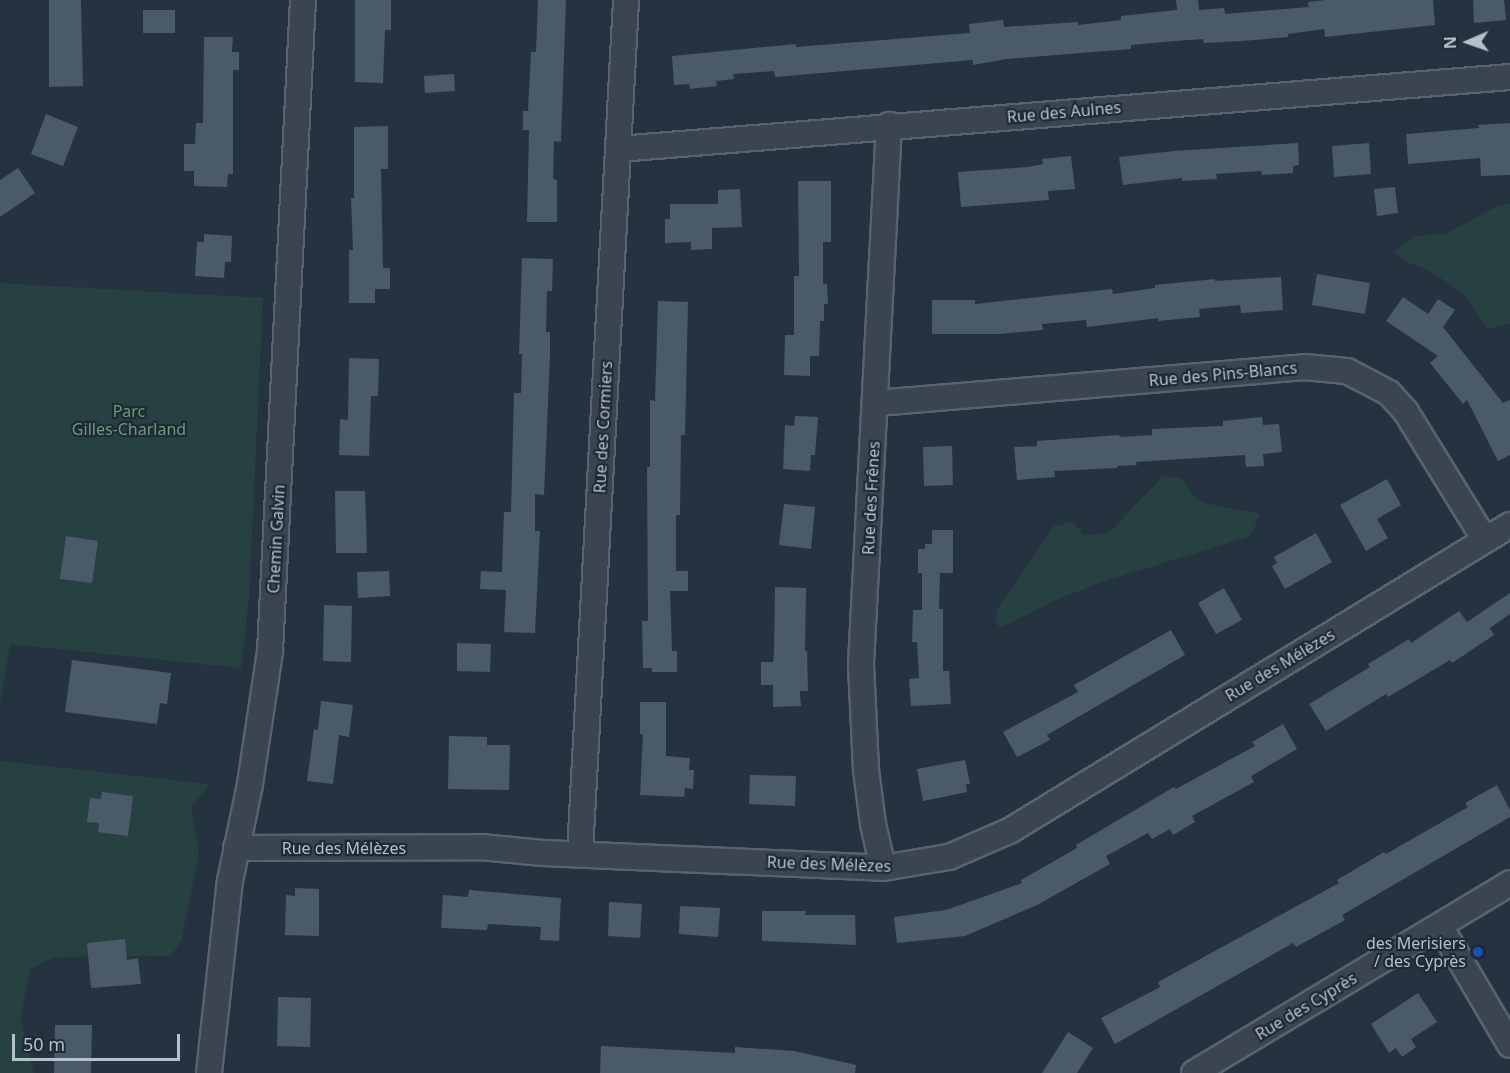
<!DOCTYPE html>
<html>
<head>
<meta charset="utf-8">
<style>
	body { margin:0 }
	#map { position:relative; width:1510px; height:1073px; overflow:hidden; background:#253340; font-family:"Noto Sans",sans-serif }
	div>[style] { position:absolute }
	[style*='--x'] { left:calc(var(--x)*1px); top:calc(var(--y)*1px); width:calc(var(--w)*1px); rotate:calc(var(--a)*1deg) }
	.green>* { inset:0; background:#274041 }
	.building>* { inset:0; background:#4b5a69 }
	.roads { filter:drop-shadow(2px 0 #57636e) drop-shadow(-2px 0 #57636e) drop-shadow(0 2px #57636e) drop-shadow(0 -2px #57636e) }
	.minor>* { height:24px; margin:-12px; padding:0 12px; transform-origin:12px; border-radius:12px; background:#3a4550 }
	.dots>* { width:16px; height:16px; translate:-50% -50%; box-sizing:border-box; border:3px solid #1e2a35; border-radius:50% }
	span { translate:-50% -50%; white-space:nowrap; text-align:center; line-height:1.15; -webkit-text-stroke:4.5px #1e2a35; paint-order:stroke }
	.street-label { font-size:16px; color:#b6c0cb }
	.park-label { font-size:16px; color:#6d9c74 }
	.poi-label { font-size:16px; color:#b6c0cb }
	.right { translate:-100% -50%; text-align:right }
	.north { position:absolute; left:1438px; top:12px; width:60px; height:60px; -webkit-text-stroke:4px #1e2a35; paint-order:stroke; rotate:268deg; font-size:16px; font-weight:700; line-height:24px; text-align:center; color:#b6c0cb }
	.north::after { content:''; display:block; margin:auto; width:21px; height:27px; background:#b6c0cb; clip-path:polygon(50% 0,100% 100%,50% 72%,0 100%) }
	.scale { position:absolute; left:12px; top:1034px; width:168px; height:27px; box-sizing:border-box; border:3px solid #b6c0cb; border-top:0; padding-left:8px; font-size:18px; line-height:21px; white-space:nowrap; color:#b6c0cb; -webkit-text-stroke:4px #1e2a35; paint-order:stroke }
</style>
</head>
<body>
<div id="map">
	<div class="green">
		<i style="clip-path:polygon(1510px 204px,1510px 323px,1487px 329px,1463px 293px,1430px 271px,1407px 262px,1394px 251px,1417px 236px,1446px 234px,1497px 206px)"></i>
		<i style="clip-path:polygon(0 283px,263px 298px,249px 598px,241px 668px,10px 644px,0 705px)"></i>
		<i style="clip-path:polygon(1163px 476px,1181px 478px,1194px 497px,1204px 503px,1260px 514px,1251px 536px,1102px 582px,1058px 599px,1000px 628px,995px 620px,998px 608px,1054px 526px,1073px 522px,1084px 535px,1109px 533px)"></i>
		<i style="clip-path:polygon(0 761px,210px 784px,191px 807px,199px 854px,181px 941px,171px 956px,54px 957px,31px 969px,20px 1017px,34px 1073px,0 1073px)"></i>
	</div>
	<div class="building">
		<i style="clip-path:polygon(49px 0,81px 0,83px 86px,49px 87px)"></i>
		<i style="clip-path:polygon(355px 0,391px 0,391px 30px,385px 30px,383px 83px,355px 82px)"></i>
		<i style="clip-path:polygon(538px 0,566px 0,561px 142px,554px 141px,553px 179px,557px 180px,557px 222px,527px 222px,529px 130px,523px 130px,523px 111px,528px 111px,531px 52px,536px 52px)"></i>
		<i style="clip-path:polygon(1176px 0,1198px 0,1199px 10px,1224px 8px,1225px 14px,1309px 7px,1308px 2px,1326px 0,1433px 0,1435px 25px,1325px 37px,1324px 29px,1288px 34px,1288px 37px,1242px 41px,1204px 43px,1203px 39px,1175px 41px,1131px 45px,1131px 49px,1007px 59px,973px 65px,973px 60px,775px 77px,774px 71px,733px 74px,734px 79px,716px 81px,717px 86px,690px 89px,689px 84px,674px 85px,672px 56px,796px 44px,796px 47px,970px 33px,969px 24px,1003px 20px,1004px 27px,1078px 22px,1078px 25px,1121px 20px,1121px 16px,1177px 10px)"></i>
		<i style="clip-path:polygon(1473px 0,1504px 0,1506px 20px,1474px 23px)"></i>
		<i style="clip-path:polygon(143px 10px,175px 10px,175px 33px,143px 33px)"></i>
		<i style="clip-path:polygon(204px 37px,233px 37px,232px 52px,239px 52px,239px 70px,233px 70px,233px 174px,228px 174px,227px 187px,194px 186px,194px 171px,184px 171px,184px 144px,195px 144px,196px 123px,203px 123px)"></i>
		<i style="clip-path:polygon(454px 74px,455px 91px,425px 93px,424px 76px)"></i>
		<i style="clip-path:polygon(46px 114px,78px 127px,63px 166px,31px 154px)"></i>
		<i style="clip-path:polygon(1510px 123px,1510px 175px,1481px 176px,1480px 158px,1408px 164px,1406px 134px,1479px 128px,1478px 125px)"></i>
		<i style="clip-path:polygon(388px 126px,388px 169px,381px 169px,383px 268px,390px 268px,390px 289px,375px 289px,375px 303px,349px 303px,349px 250px,353px 250px,351px 198px,354px 198px,354px 127px)"></i>
		<i style="clip-path:polygon(1298px 143px,1299px 165px,1293px 166px,1293px 173px,1262px 175px,1261px 171px,1216px 174px,1217px 179px,1182px 181px,1182px 178px,1123px 185px,1119px 157px,1174px 151px)"></i>
		<i style="clip-path:polygon(1369px 143px,1371px 174px,1334px 177px,1332px 146px)"></i>
		<i style="clip-path:polygon(1071px 156px,1075px 189px,1048px 191px,1049px 200px,961px 207px,958px 172px,1028px 167px,1043px 164px,1042px 159px)"></i>
		<i style="clip-path:polygon(18px 168px,35px 193px,0 217px,0 180px)"></i>
		<i style="clip-path:polygon(798px 181px,831px 181px,831px 242px,823px 242px,823px 284px,827px 284px,828px 304px,824px 304px,824px 321px,820px 321px,819px 356px,810px 356px,810px 376px,784px 375px,785px 335px,794px 335px,794px 276px,799px 276px)"></i>
		<i style="clip-path:polygon(1395px 187px,1398px 213px,1377px 216px,1374px 189px)"></i>
		<i style="clip-path:polygon(740px 189px,742px 227px,712px 228px,712px 249px,691px 250px,691px 242px,665px 243px,665px 219px,670px 219px,670px 204px,718px 204px,718px 190px)"></i>
		<i style="clip-path:polygon(204px 234px,232px 236px,231px 262px,225px 262px,224px 278px,195px 276px,197px 242px,204px 242px)"></i>
		<i style="clip-path:polygon(522px 258px,553px 259px,552px 291px,547px 291px,546px 332px,550px 332px,550px 355px,544px 495px,535px 494px,535px 531px,540px 531px,535px 633px,504px 632px,506px 590px,480px 589px,481px 571px,502px 572px,504px 512px,511px 512px,514px 393px,521px 393px,522px 354px,519px 354px)"></i>
		<i style="clip-path:polygon(1317px 274px,1370px 283px,1365px 314px,1312px 305px)"></i>
		<i style="clip-path:polygon(1281px 277px,1283px 310px,1241px 313px,1240px 305px,1199px 309px,1200px 317px,1158px 321px,1158px 318px,1087px 327px,1086px 320px,1042px 324px,1043px 330px,999px 334px,932px 334px,932px 300px,975px 300px,975px 304px,1112px 289px,1113px 294px,1155px 288px,1155px 285px,1215px 279px,1215px 281px)"></i>
		<i style="clip-path:polygon(1403px 297px,1428px 314px,1438px 299px,1455px 310px,1443px 327px,1503px 403px,1510px 400px,1510px 455px,1498px 461px,1467px 400px,1463px 404px,1430px 363px,1438px 356px,1386px 321px)"></i>
		<i style="clip-path:polygon(658px 301px,688px 302px,685px 435px,681px 435px,680px 515px,676px 515px,676px 571px,688px 571px,688px 591px,670px 591px,672px 651px,677px 651px,677px 672px,652px 672px,652px 668px,643px 668px,642px 621px,648px 621px,647px 467px,650px 467px,650px 400px,655px 401px)"></i>
		<i style="clip-path:polygon(349px 358px,379px 359px,378px 396px,371px 396px,369px 456px,339px 455px,340px 419px,348px 420px)"></i>
		<i style="clip-path:polygon(795px 416px,818px 417px,815px 455px,811px 455px,810px 471px,783px 469px,785px 425px,794px 426px)"></i>
		<i style="clip-path:polygon(1262px 417px,1263px 425px,1279px 424px,1282px 452px,1263px 454px,1264px 466px,1246px 467px,1245px 455px,1136px 462px,1137px 465px,1117px 466px,1117px 468px,1054px 471px,1055px 477px,1017px 480px,1014px 447px,1037px 446px,1037px 441px,1119px 435px,1120px 437px,1152px 435px,1152px 429px,1223px 426px,1223px 421px)"></i>
		<i style="clip-path:polygon(952px 446px,953px 485px,924px 486px,923px 447px)"></i>
		<i style="clip-path:polygon(1387px 479px,1401px 505px,1377px 519px,1388px 538px,1366px 551px,1340px 505px)"></i>
		<i style="clip-path:polygon(335px 491px,365px 491px,367px 553px,336px 553px)"></i>
		<i style="clip-path:polygon(784px 504px,815px 507px,811px 549px,779px 545px)"></i>
		<i style="clip-path:polygon(932px 530px,953px 530px,953px 573px,940px 573px,939px 609px,943px 609px,943px 671px,949px 671px,951px 704px,911px 706px,909px 679px,919px 678px,917px 642px,912px 642px,913px 610px,922px 610px,922px 573px,918px 573px,918px 549px,925px 549px,925px 544px,932px 544px)"></i>
		<i style="clip-path:polygon(1316px 533px,1332px 562px,1285px 589px,1272px 566px,1277px 563px,1274px 557px)"></i>
		<i style="clip-path:polygon(66px 536px,98px 541px,92px 583px,60px 579px)"></i>
		<i style="clip-path:polygon(389px 571px,390px 596px,358px 598px,357px 572px)"></i>
		<i style="clip-path:polygon(775px 587px,806px 588px,805px 651px,807px 651px,808px 691px,800px 691px,801px 706px,773px 707px,773px 685px,761px 685px,761px 662px,773px 662px,774px 652px)"></i>
		<i style="clip-path:polygon(1224px 588px,1242px 620px,1216px 634px,1198px 603px)"></i>
		<i style="clip-path:polygon(1510px 593px,1510px 614px,1490px 628px,1494px 635px,1452px 663px,1450px 660px,1388px 697px,1386px 694px,1326px 731px,1309px 704px,1370px 667px,1368px 664px,1409px 639px,1411px 643px,1459px 611px,1467px 622px)"></i>
		<i style="clip-path:polygon(324px 605px,352px 606px,351px 662px,323px 661px)"></i>
		<i style="clip-path:polygon(1171px 630px,1185px 655px,1047px 735px,1050px 740px,1017px 757px,1003px 732px,1078px 692px,1074px 685px)"></i>
		<i style="clip-path:polygon(457px 643px,491px 644px,490px 672px,457px 671px)"></i>
		<i style="clip-path:polygon(72px 660px,171px 673px,167px 704px,160px 703px,157px 724px,65px 712px)"></i>
		<i style="clip-path:polygon(321px 701px,353px 705px,349px 737px,339px 735px,333px 784px,307px 781px,314px 729px,318px 730px)"></i>
		<i style="clip-path:polygon(640px 702px,666px 702px,666px 756px,690px 758px,689px 770px,694px 770px,693px 789px,685px 788px,684px 797px,640px 795px,643px 734px,640px 734px)"></i>
		<i style="clip-path:polygon(1283px 724px,1297px 749px,1251px 776px,1254px 782px,1192px 816px,1195px 822px,1173px 835px,1170px 829px,1152px 839px,1148px 833px,1106px 856px,1110px 864px,1037px 905px,965px 936px,897px 943px,894px 917px,946px 910px,1022px 883px,1021px 880px,1077px 848px,1076px 845px,1174px 787px,1176px 789px,1255px 746px,1252px 742px)"></i>
		<i style="clip-path:polygon(449px 736px,487px 737px,487px 745px,510px 745px,509px 790px,448px 789px)"></i>
		<i style="clip-path:polygon(965px 760px,970px 784px,966px 784px,967px 792px,923px 801px,917px 769px)"></i>
		<i style="clip-path:polygon(750px 775px,796px 776px,795px 806px,749px 804px)"></i>
		<i style="clip-path:polygon(1497px 785px,1510px 810px,1510px 817px,1342px 915px,1345px 920px,1296px 947px,1293px 943px,1115px 1044px,1101px 1018px,1160px 987px,1158px 982px,1339px 883px,1337px 880px,1384px 852px,1386px 854px,1468px 807px,1465px 803px)"></i>
		<i style="clip-path:polygon(102px 792px,133px 796px,128px 836px,98px 832px,99px 823px,87px 822px,90px 798px,101px 799px)"></i>
		<i style="clip-path:polygon(295px 888px,319px 889px,319px 936px,285px 935px,286px 895px,295px 896px)"></i>
		<i style="clip-path:polygon(469px 890px,561px 898px,559px 941px,540px 940px,541px 927px,488px 924px,487px 930px,441px 928px,443px 895px,468px 897px)"></i>
		<i style="clip-path:polygon(609px 902px,642px 904px,640px 938px,608px 936px)"></i>
		<i style="clip-path:polygon(680px 906px,720px 908px,718px 937px,679px 934px)"></i>
		<i style="clip-path:polygon(762px 911px,806px 911px,805px 915px,855px 915px,856px 945px,762px 941px)"></i>
		<i style="clip-path:polygon(125px 939px,127px 960px,138px 958px,141px 984px,91px 988px,87px 943px)"></i>
		<i style="clip-path:polygon(1418px 993px,1437px 1022px,1411px 1039px,1416px 1047px,1402px 1057px,1396px 1048px,1389px 1053px,1371px 1024px)"></i>
		<i style="clip-path:polygon(278px 997px,311px 998px,310px 1047px,277px 1046px)"></i>
		<i style="clip-path:polygon(55px 1025px,92px 1025px,91px 1073px,54px 1073px)"></i>
		<i style="clip-path:polygon(1068px 1032px,1093px 1048px,1077px 1073px,1042px 1073px)"></i>
		<i style="clip-path:polygon(601px 1046px,735px 1053px,735px 1047px,794px 1051px,856px 1065px,855px 1073px,600px 1073px)"></i>
	</div>
	<div class="roads">
		<div class="minor">
			<i style="--x:619;--y:149;--w:894;--a:-4.62"></i>
			<i style="--x:877;--y:403;--w:429;--a:-4.8"></i>
			<i style="--x:1304;--y:367;--w:43;--a:5.3"></i>
			<i style="--x:1347;--y:371;--w:47;--a:27.6"></i>
			<i style="--x:1389;--y:393;--w:25;--a:48"></i>
			<i style="--x:1406;--y:412;--w:150;--a:58.3"></i>
			<i style="--x:236;--y:848;--w:245;--a:-0.2"></i>
			<i style="--x:481;--y:847;--w:62;--a:5.5"></i>
			<i style="--x:543;--y:853;--w:340;--a:2.5"></i>
			<i style="--x:883;--y:868;--w:67;--a:-9.5"></i>
			<i style="--x:949;--y:857;--w:68;--a:-23.5"></i>
			<i style="--x:1011;--y:830;--w:585;--a:-31.43"></i>
			<i style="--x:580;--y:853;--w:854;--a:-86.91"></i>
			<i style="--x:883;--y:868;--w:45;--a:-102.8"></i>
			<i style="--x:873;--y:824;--w:54;--a:-97.4"></i>
			<i style="--x:866;--y:770;--w:106;--a:-92.7"></i>
			<i style="--x:861;--y:664;--w:540;--a:-87.03"></i>
			<i style="--x:1440;--y:926;--w:138;--a:59.5"></i>
			<i style="--x:209;--y:1073;--w:193;--a:-83.8"></i>
			<i style="--x:230;--y:881;--w:99;--a:-78.3"></i>
			<i style="--x:250;--y:784;--w:134;--a:-81.4"></i>
			<i style="--x:270;--y:651;--w:652;--a:-87.1"></i>
			<i style="--x:1194;--y:1073;--w:369;--a:-31"></i>
		</div>
	</div>
	<div class="dots">
		<i style="left:1478px;top:952px;background:#1a4fb4"></i>
	</div>
	<div class="street-label">
		<span style="left:1064px;top:112px;rotate:-5deg">Rue des Aulnes</span>
		<span style="left:1223px;top:374px;rotate:-5deg">Rue des Pins-Blancs</span>
		<span style="left:603px;top:427px;rotate:-87deg">Rue des Cormiers</span>
		<span style="left:871px;top:498px;rotate:-87deg">Rue des Frênes</span>
		<span style="left:276px;top:539px;rotate:-87deg">Chemin Galvin</span>
		<span style="left:1280px;top:665px;rotate:-31deg">Rue des Mélèzes</span>
		<span style="left:344px;top:848px">Rue des Mélèzes</span>
		<span style="left:829px;top:864px;rotate:2deg">Rue des Mélèzes</span>
		<span style="left:1306px;top:1006px;rotate:-31deg">Rue des Cyprès</span>
	</div>
	<div class="park-label">
		<span style="left:129px;top:420px">Parc<br>Gilles-Charland</span>
	</div>
	<div class="poi-label">
		<span class="right" style="left:1466px;top:952px">des Merisiers<br>/ des Cyprès</span>
	</div>
	<div class="north">N</div>
	<div class="scale">50 m</div>
</div>
</body>
</html>
